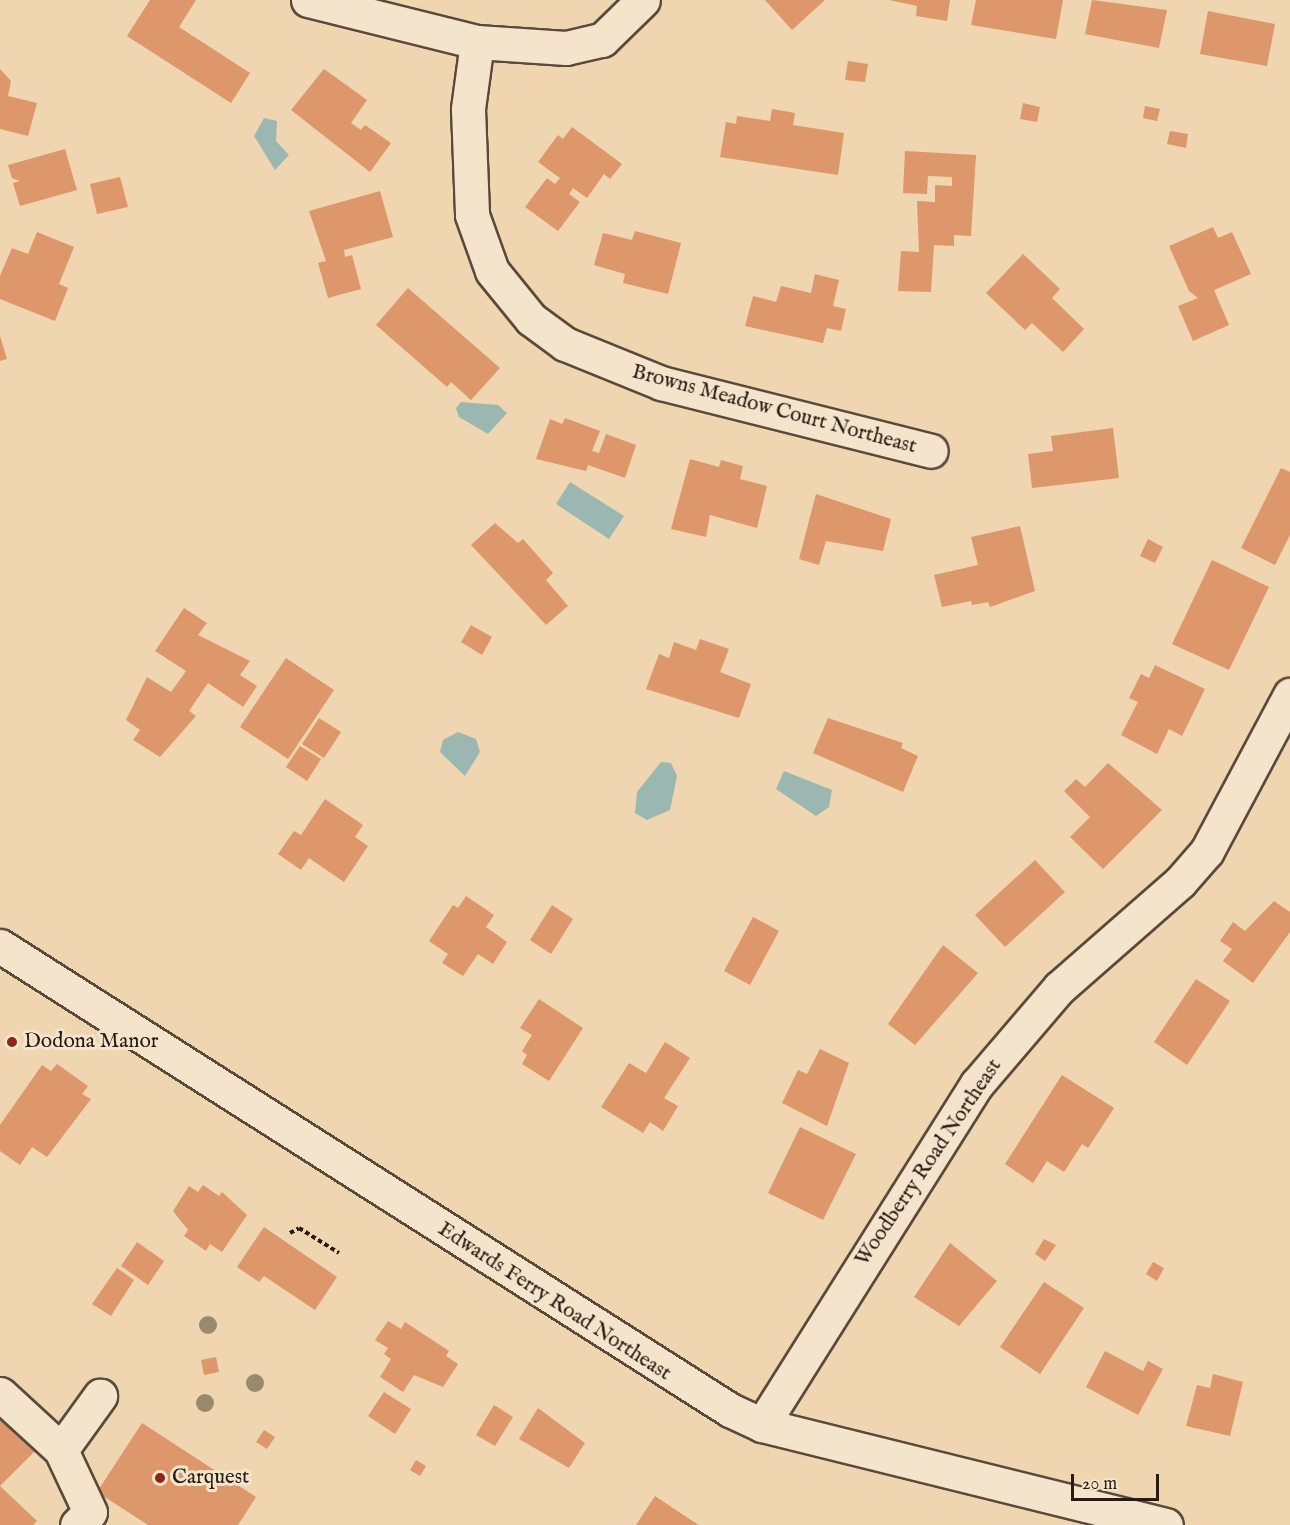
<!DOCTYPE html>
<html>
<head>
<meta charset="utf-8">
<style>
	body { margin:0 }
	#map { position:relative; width:1290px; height:1525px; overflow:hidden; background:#efd5b0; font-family:"IM FELL English",serif }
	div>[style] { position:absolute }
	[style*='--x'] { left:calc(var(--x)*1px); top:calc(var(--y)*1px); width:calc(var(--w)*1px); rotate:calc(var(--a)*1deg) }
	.water>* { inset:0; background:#9ab8b1 }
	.building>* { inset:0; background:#de976b }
	.path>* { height:4px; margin-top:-2px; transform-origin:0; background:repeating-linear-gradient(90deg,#271b13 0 4.5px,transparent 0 7.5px) }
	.roads { filter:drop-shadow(2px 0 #594a3a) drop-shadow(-2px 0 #594a3a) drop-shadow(0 2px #594a3a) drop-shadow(0 -2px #594a3a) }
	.minor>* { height:33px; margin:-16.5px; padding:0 16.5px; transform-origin:16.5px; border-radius:16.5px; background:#f5e4cc }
	.trees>* { width:18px; height:18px; margin:-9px; border-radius:50%; background:#998a6e }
	.dots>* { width:16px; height:16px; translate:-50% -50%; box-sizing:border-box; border:3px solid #f5e4cc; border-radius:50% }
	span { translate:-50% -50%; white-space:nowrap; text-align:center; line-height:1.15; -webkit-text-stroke:6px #f5e4cc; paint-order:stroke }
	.street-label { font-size:21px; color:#271b13 }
	.poi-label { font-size:21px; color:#271b13 }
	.left { translate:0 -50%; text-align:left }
	.scale { position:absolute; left:1071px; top:1474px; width:88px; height:27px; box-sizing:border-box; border:3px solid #271b13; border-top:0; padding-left:8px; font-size:18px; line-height:21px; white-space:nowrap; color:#271b13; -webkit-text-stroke:4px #f5e4cc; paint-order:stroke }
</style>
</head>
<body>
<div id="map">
	<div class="water">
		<i style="clip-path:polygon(264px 118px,277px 121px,276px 141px,289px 155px,275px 170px,254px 136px)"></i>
		<i style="clip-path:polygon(461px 402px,498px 405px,507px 413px,488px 434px,459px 417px,456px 408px)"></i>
		<i style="clip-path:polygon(570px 482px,624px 516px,609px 539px,556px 504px)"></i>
		<i style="clip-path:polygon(458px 732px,476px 739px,480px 752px,465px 776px,440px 752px,443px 740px)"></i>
		<i style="clip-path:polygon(661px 762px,671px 763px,677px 776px,670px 810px,647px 820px,635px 813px,637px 792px)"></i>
		<i style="clip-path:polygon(784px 771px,832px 790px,829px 807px,816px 816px,776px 789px)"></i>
	</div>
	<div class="building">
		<i style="clip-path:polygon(150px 0,196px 0,179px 27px,250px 73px,231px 103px,127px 36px)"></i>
		<i style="clip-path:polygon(765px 0,825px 0,792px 30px)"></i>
		<i style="clip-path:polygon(889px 0,950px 0,947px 21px,916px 16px,917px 6px)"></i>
		<i style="clip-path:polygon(976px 0,1063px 0,1056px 39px,971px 25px)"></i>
		<i style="clip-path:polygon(1092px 0,1167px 10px,1159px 48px,1085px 34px)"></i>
		<i style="clip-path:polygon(1208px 11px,1275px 24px,1267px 66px,1200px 54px)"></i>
		<i style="clip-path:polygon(848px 61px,868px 64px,865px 82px,845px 80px)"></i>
		<i style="clip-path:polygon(0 69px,11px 81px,8px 96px,37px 103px,28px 136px,0 129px)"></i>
		<i style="clip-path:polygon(324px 69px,367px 100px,351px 123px,361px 130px,365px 125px,391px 143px,370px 172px,291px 110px)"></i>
		<i style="clip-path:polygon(1023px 103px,1040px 107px,1037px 122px,1020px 119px)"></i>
		<i style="clip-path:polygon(1145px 106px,1160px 109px,1157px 121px,1143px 118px)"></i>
		<i style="clip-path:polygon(772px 109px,795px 113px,793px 125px,844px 133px,838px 175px,720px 157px,726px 122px,736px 124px,737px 116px,770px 121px)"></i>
		<i style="clip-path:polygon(572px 127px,622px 164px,610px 179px,604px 174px,587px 198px,573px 188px,569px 194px,580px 202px,558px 231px,525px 207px,547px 178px,555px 184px,560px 178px,538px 162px,558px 135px,563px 139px)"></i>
		<i style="clip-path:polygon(1170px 131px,1188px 134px,1186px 148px,1167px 144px)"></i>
		<i style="clip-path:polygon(65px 149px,77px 190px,20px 206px,13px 183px,20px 181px,12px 178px,8px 165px)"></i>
		<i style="clip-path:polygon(905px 151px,976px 155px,971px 236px,954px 235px,954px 246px,934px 245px,931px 292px,898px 291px,901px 251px,919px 252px,917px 201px,935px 202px,935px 185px,952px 186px,952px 177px,928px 176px,927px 194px,903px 193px)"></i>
		<i style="clip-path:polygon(120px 177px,128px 207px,97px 214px,90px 184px)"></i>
		<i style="clip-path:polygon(380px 191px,393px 237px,344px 250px,345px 257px,352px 255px,361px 289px,328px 298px,318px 263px,326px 261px,309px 211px)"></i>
		<i style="clip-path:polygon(1213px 227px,1218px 238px,1232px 232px,1251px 274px,1214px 290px,1229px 325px,1193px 341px,1178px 306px,1198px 298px,1189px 291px,1169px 246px)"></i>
		<i style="clip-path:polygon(635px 231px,681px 243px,668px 294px,623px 283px,625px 274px,594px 265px,603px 233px,632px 240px)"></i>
		<i style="clip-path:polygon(37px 232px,74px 247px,59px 284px,68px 288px,55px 321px,0 299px,0 276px,12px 248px,28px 254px)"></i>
		<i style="clip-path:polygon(1023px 254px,1060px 289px,1052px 298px,1084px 329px,1063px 352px,1032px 323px,1025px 330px,986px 293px)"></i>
		<i style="clip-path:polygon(815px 274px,839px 280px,833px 306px,846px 309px,841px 331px,827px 328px,823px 343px,745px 326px,753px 296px,776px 302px,781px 286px,811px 293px)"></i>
		<i style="clip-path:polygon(408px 288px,500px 368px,471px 400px,451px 382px,447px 387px,376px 325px)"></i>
		<i style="clip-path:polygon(0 336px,7px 359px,0 361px)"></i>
		<i style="clip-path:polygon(565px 418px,600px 431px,592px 451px,599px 453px,606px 434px,636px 445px,625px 478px,588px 465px,586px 471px,536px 459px,550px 419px,562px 424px)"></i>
		<i style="clip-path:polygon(1113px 428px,1119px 478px,1032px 488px,1028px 454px,1053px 451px,1051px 436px)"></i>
		<i style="clip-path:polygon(690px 459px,719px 467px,721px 460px,743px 466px,740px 479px,767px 486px,757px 528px,710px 515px,706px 537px,671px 529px)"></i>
		<i style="clip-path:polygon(1281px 468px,1290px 472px,1290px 535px,1275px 565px,1241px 548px)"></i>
		<i style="clip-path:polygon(816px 494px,891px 519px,883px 551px,826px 541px,819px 565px,799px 559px)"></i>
		<i style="clip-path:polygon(495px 523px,518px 543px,523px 539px,553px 573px,546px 580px,568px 606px,546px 625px,471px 545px)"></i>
		<i style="clip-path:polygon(1020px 526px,1035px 591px,990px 607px,988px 602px,972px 605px,971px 601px,942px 607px,934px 575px,978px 565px,971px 537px)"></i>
		<i style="clip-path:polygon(1148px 539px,1163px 547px,1155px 563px,1140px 556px)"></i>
		<i style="clip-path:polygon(1212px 560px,1269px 587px,1229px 670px,1172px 644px)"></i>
		<i style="clip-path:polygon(184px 608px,207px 623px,198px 635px,250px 661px,240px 675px,257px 686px,243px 707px,208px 683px,189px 711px,196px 716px,160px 757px,133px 740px,140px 730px,126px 720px,147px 677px,171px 692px,186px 671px,155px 651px)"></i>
		<i style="clip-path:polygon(471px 625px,492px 637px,482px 655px,461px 642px)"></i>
		<i style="clip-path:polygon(700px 639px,729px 649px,720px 672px,751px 684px,739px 718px,646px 689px,659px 654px,669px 658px,674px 642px,696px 650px)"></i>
		<i style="clip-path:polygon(286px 658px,334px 690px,288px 759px,240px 727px)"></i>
		<i style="clip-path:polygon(1155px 665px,1205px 689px,1182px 736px,1169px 729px,1157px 754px,1121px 735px,1138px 702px,1129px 698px,1141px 674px,1149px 678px)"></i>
		<i style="clip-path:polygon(319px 718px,341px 732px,324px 758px,302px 744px)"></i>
		<i style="clip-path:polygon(828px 718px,903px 743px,901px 748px,918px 756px,903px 792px,813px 753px)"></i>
		<i style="clip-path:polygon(300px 746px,321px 759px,307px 781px,286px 767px)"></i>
		<i style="clip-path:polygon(1108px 763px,1162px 810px,1103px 869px,1070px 837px,1090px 817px,1064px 791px,1076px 779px,1085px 787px)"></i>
		<i style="clip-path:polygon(325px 799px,363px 825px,355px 837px,368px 846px,344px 882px,309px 858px,301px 870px,278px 854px,294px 831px,301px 835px)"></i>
		<i style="clip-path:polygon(1035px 860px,1065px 892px,1005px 947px,975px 915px)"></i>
		<i style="clip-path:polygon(466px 896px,494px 915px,486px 927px,507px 942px,493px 964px,478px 954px,463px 976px,442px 963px,448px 954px,429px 941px,453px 905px,458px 908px)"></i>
		<i style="clip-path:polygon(1274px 901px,1290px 912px,1290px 932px,1253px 983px,1223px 961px,1232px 949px,1220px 941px,1233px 922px,1245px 931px)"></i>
		<i style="clip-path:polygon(552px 905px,573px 919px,551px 954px,530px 940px)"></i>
		<i style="clip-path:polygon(753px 917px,779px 931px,750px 985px,724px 971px)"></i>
		<i style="clip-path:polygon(943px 945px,978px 973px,915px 1045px,888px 1024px)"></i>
		<i style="clip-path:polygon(1196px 979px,1230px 1001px,1187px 1065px,1154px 1042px)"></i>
		<i style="clip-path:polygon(539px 999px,583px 1028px,549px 1081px,522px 1064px,527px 1055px,522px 1051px,532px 1035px,520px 1028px)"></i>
		<i style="clip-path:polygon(665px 1042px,690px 1058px,664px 1098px,678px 1106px,663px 1131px,650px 1122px,643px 1133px,601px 1107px,629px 1063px,646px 1073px)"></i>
		<i style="clip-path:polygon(820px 1049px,849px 1063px,827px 1126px,782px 1103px,798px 1070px,807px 1074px)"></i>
		<i style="clip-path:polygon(57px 1064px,88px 1086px,82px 1094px,91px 1099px,47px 1157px,32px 1147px,20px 1165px,0 1151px,0 1125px,42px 1065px,51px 1071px)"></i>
		<i style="clip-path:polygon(1062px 1075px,1114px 1108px,1088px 1148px,1082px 1144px,1064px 1172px,1047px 1161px,1033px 1183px,1005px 1164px)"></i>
		<i style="clip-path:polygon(800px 1127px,856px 1154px,823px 1220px,768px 1193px)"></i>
		<i style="clip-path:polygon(203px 1185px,219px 1196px,222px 1192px,247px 1215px,222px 1252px,210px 1244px,206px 1251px,184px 1236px,188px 1230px,173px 1211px,189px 1186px,198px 1192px)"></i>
		<i style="clip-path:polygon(264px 1227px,337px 1277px,315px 1310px,264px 1276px,259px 1282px,237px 1267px)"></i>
		<i style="clip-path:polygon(1044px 1239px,1056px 1245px,1045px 1261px,1035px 1254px)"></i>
		<i style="clip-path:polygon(137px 1242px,164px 1261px,148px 1285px,121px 1266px)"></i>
		<i style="clip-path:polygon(950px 1243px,997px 1281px,959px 1326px,914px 1297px)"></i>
		<i style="clip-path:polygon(1153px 1262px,1164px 1268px,1157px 1281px,1146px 1274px)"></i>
		<i style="clip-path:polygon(117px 1268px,134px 1280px,111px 1316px,92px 1304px)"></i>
		<i style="clip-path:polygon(1044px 1282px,1084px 1308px,1040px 1374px,1000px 1347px)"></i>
		<i style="clip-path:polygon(388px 1321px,401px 1329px,405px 1322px,449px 1351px,446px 1356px,458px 1364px,443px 1387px,414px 1375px,403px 1392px,380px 1377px,391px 1359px,384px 1354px,388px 1348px,375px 1340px)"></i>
		<i style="clip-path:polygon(1105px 1351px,1143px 1371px,1148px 1361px,1163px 1369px,1138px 1415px,1086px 1387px)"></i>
		<i style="clip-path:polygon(216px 1357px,219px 1372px,204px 1375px,201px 1360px)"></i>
		<i style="clip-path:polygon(1213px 1374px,1243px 1382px,1230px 1436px,1186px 1426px,1197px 1385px,1210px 1388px)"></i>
		<i style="clip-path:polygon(384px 1392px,411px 1409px,395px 1434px,368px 1416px)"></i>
		<i style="clip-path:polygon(494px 1405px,513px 1417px,495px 1446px,476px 1435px)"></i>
		<i style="clip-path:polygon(538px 1408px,585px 1443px,569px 1468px,519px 1439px)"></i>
		<i style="clip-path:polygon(0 1414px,36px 1450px,0 1486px,37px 1521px,33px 1525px,0 1525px)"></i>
		<i style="clip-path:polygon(142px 1423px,256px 1497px,238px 1525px,148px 1525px,97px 1492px)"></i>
		<i style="clip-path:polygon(264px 1430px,275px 1437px,267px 1449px,256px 1442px)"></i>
		<i style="clip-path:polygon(416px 1460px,426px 1466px,420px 1476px,410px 1470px)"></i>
		<i style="clip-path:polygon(655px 1496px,691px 1520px,699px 1525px,636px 1525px)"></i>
	</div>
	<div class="path">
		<i style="--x:290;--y:1233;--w:10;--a:-29"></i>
		<i style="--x:299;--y:1228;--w:47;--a:32"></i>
	</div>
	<div class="roads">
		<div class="minor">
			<i style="--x:308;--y:0;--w:174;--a:14"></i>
			<i style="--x:477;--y:42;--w:89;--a:3.9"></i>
			<i style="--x:566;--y:48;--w:37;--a:-13"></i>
			<i style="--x:602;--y:40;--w:57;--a:-44.3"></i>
			<i style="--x:477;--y:42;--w:68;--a:97.7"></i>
			<i style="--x:468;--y:109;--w:106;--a:87.8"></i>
			<i style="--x:472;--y:215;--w:59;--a:70.3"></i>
			<i style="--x:492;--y:271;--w:62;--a:50.9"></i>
			<i style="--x:531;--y:319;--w:42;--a:36.3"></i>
			<i style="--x:565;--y:344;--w:104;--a:22.1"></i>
			<i style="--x:661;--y:383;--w:278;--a:14.1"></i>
			<i style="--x:0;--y:946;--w:865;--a:32.44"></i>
			<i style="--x:730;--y:1410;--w:35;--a:25"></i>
			<i style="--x:762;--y:1425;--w:416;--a:13.9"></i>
			<i style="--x:0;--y:1394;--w:83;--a:42.6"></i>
			<i style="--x:762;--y:1425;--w:403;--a:-57.8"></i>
			<i style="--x:977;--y:1084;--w:126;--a:-49.5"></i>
			<i style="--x:1059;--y:988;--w:161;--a:-41.2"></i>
			<i style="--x:1180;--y:882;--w:41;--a:-48.9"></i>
			<i style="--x:1207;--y:851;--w:177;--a:-62"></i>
			<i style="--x:77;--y:1525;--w:18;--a:-45"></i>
			<i style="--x:90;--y:1512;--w:68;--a:-115.1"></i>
			<i style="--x:61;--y:1450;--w:67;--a:-54.2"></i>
		</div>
	</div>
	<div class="trees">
		<i style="left:208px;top:1325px"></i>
		<i style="left:255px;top:1383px"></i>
		<i style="left:205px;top:1403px"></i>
	</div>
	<div class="dots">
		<i style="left:12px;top:1042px;background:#8f2418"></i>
		<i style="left:160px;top:1478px;background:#8f2418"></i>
	</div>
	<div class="street-label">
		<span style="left:774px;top:410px;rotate:15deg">Browns Meadow Court Northeast</span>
		<span style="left:929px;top:1163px;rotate:-56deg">Woodberry Road Northeast</span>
		<span style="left:554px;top:1302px;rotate:33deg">Edwards Ferry Road Northeast</span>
	</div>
	<div class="poi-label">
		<span class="left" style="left:24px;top:1042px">Dodona Manor</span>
		<span class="left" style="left:172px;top:1478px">Carquest</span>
	</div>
	<div class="scale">20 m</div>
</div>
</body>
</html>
